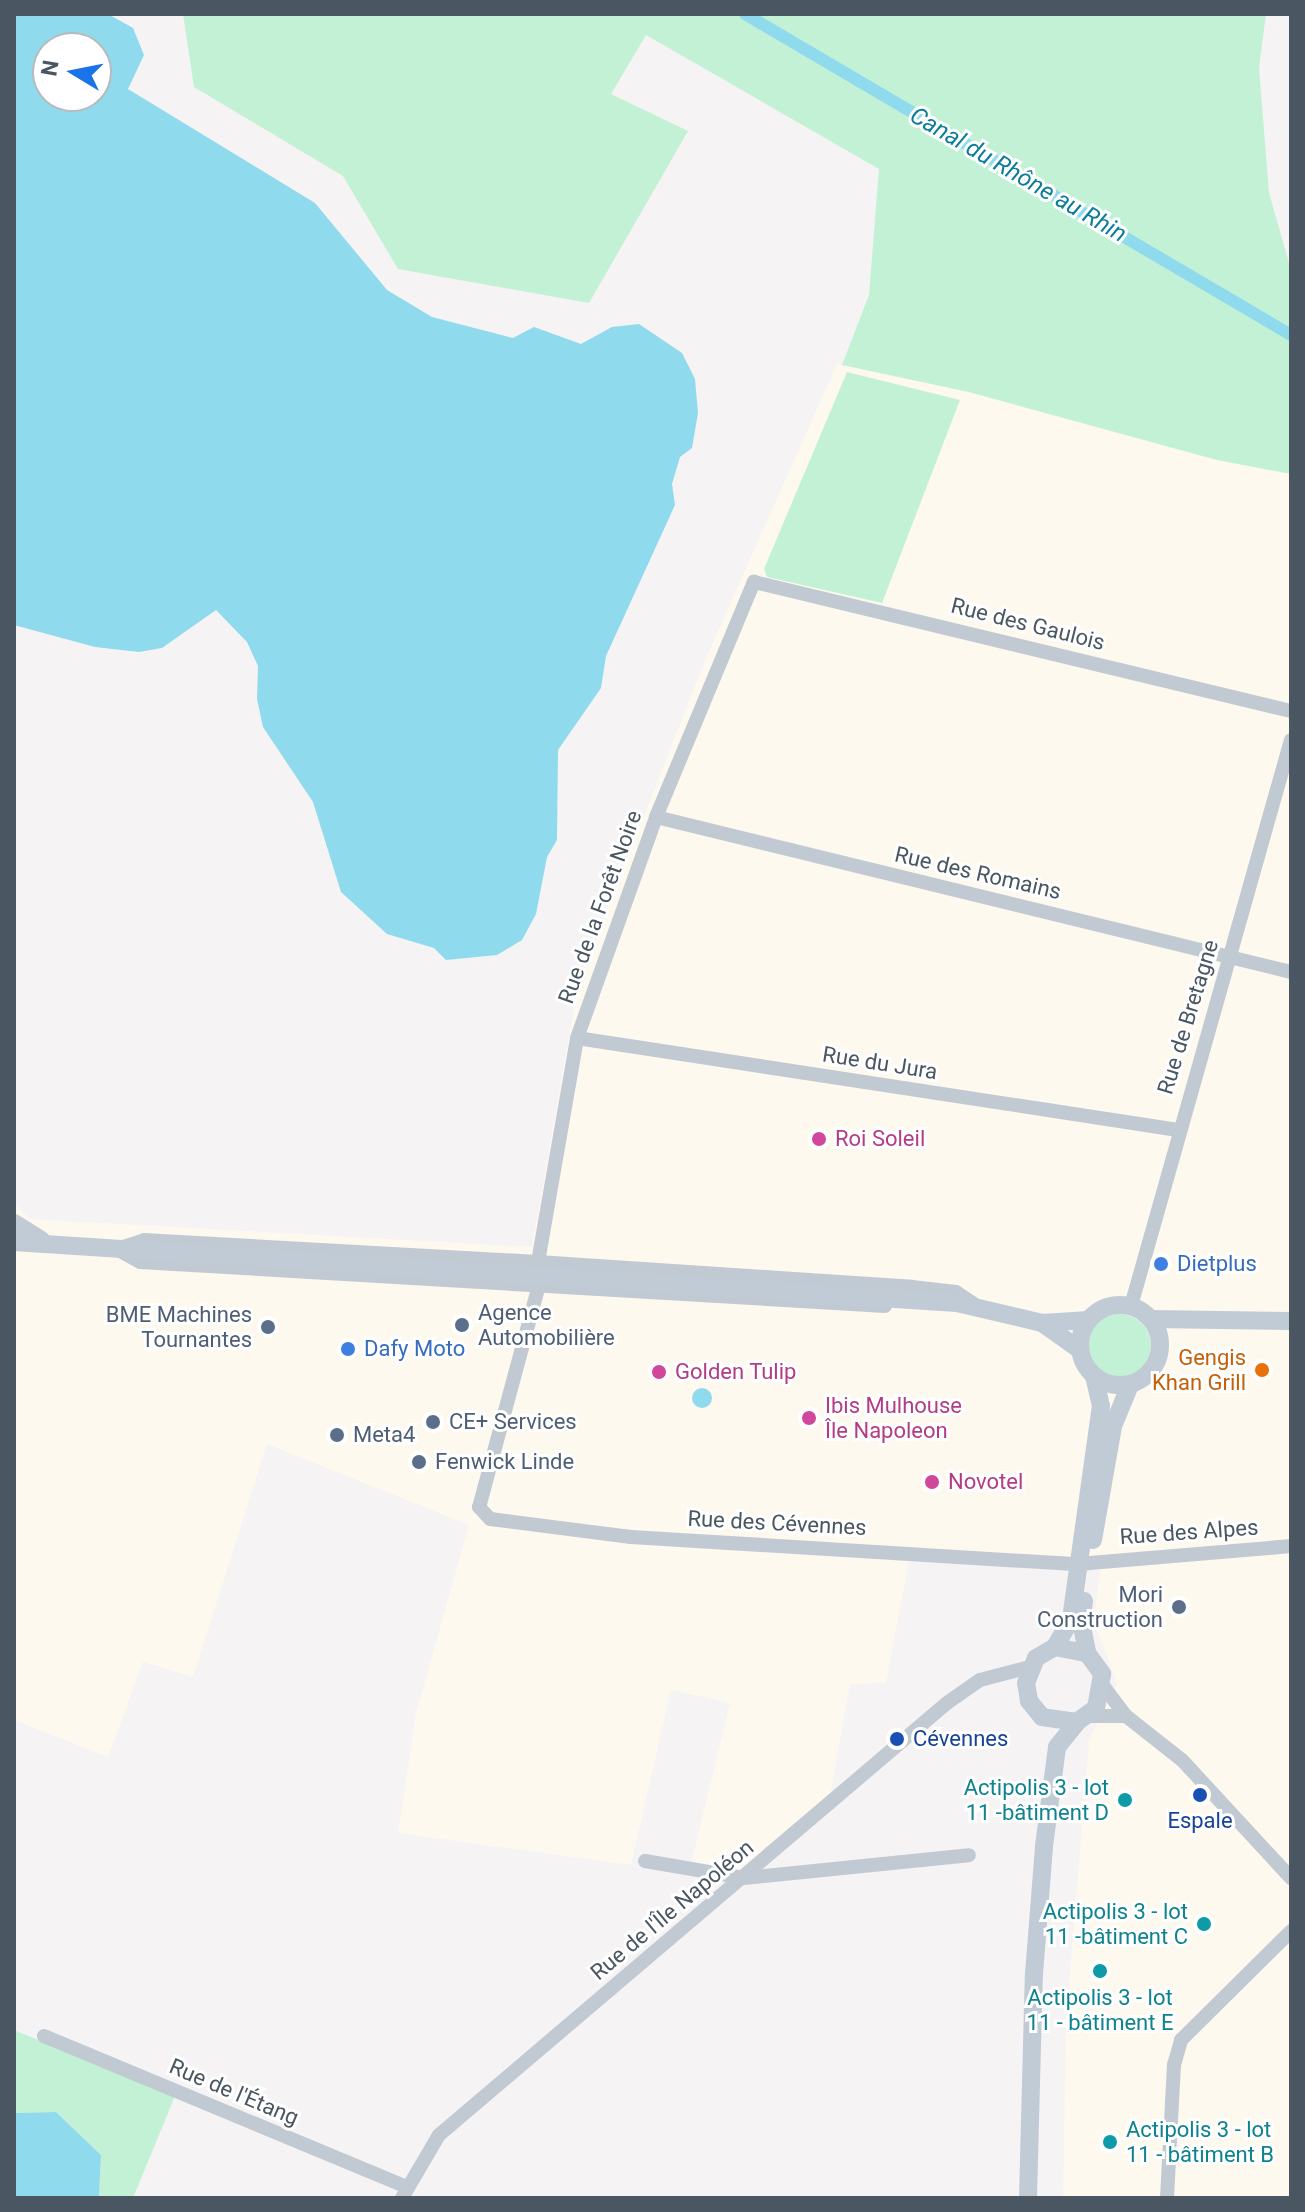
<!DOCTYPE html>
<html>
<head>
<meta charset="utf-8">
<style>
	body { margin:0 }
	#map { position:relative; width:1305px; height:2212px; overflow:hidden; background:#f5f3f3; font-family:Roboto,sans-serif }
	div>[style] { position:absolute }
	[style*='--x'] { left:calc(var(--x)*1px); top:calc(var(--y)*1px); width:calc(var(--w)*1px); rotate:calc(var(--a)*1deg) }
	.commercial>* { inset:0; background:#fdf9ef }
	.green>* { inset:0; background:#c3f1d5 }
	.round { border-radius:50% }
	.water>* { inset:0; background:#90daee }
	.canal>* { height:12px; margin:-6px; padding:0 6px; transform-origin:6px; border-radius:6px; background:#90daee }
	.minor>* { height:14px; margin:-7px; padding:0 7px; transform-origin:7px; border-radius:7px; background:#c1cad2 }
	.secondary>* { height:18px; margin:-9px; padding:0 9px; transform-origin:9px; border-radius:9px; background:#c1cbd6 }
	.secondary>.ring { margin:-9px; padding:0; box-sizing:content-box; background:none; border:18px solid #c1cbd6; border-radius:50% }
	.dots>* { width:22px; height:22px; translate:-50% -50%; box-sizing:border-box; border:4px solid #fff; border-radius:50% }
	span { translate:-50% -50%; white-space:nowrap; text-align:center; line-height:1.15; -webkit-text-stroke:6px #fff; paint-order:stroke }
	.street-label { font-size:22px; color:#4a5661 }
	.hotel-label { font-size:22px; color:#b23c85 }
	.left { translate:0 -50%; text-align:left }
	.shop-label { font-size:22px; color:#366cbe }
	.service-label { font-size:22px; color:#4e5e75 }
	.right { translate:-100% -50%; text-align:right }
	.food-label { font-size:22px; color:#c56008 }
	.transit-label { font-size:22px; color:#164399 }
	.culture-label { font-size:22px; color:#0d838f }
	.water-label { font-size:24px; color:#0c7c9b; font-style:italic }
	.frame { position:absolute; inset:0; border:16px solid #4a5661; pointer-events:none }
	.north { position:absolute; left:32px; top:32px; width:80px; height:80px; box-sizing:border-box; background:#fff; border:2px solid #b7bbc0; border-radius:50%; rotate:280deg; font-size:22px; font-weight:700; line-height:32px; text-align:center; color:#4a5661 }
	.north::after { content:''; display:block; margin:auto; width:28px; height:36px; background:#1a73e8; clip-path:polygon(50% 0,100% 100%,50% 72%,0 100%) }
</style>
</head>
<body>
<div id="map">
	<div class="commercial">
		<i style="clip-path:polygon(837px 364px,969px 392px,1217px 460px,1291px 474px,1291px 2198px,1063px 2198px,1066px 2023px,1089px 1740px,1117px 1684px,1094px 1621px,1100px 1570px,909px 1561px,886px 1683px,850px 1684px,830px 1797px,739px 1872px,691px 1864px,730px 1703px,671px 1690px,631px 1865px,398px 1833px,416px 1713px,469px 1525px,267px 1444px,193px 1677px,143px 1662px,108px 1757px,14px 1720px,14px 1203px,30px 1219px,532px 1247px,579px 981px,706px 658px)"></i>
	</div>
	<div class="green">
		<i style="clip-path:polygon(183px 14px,1266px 14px,1259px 68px,1269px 193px,1291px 270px,1291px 474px,1217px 460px,969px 392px,842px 365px,869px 295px,879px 169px,646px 35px,611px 94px,688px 131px,589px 303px,398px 269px,343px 176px,194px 87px)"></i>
		<i style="clip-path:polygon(847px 372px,960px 400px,882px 603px,767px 577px,764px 569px)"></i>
		<i class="round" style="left:1087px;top:1314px;width:64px;height:64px"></i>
		<i style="clip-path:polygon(14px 2030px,175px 2096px,133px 2198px,99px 2198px,101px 2155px,56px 2112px,14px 2113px)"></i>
	</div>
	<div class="water">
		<i style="clip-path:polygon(evenodd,14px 14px,108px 14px,133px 28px,144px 55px,128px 89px,315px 203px,387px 290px,432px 317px,513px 338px,534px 327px,581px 344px,612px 327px,639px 324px,682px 353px,695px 379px,698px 413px,692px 448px,680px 457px,672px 484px,675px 505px,606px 656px,601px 688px,558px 750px,557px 840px,547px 857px,536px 914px,522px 940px,497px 955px,446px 960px,434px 948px,387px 934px,341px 892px,313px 802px,263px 727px,257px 699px,258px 666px,247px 642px,216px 610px,162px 648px,139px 652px,95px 647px,14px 625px,14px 14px,48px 48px,96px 48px,96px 96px,48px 96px,48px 48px)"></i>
		<i class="round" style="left:692px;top:1388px;width:20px;height:20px"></i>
		<i style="clip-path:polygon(56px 2112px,101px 2155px,99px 2198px,14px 2198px,14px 2113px)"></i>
	</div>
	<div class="canal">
		<i style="--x:745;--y:14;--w:633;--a:30.45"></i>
	</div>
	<div class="minor">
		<i style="--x:656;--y:817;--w:654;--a:13.72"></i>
		<i style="--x:577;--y:1038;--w:608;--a:8.7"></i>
		<i style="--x:538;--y:1262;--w:227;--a:-80.1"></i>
		<i style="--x:577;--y:1038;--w:235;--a:-70.3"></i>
		<i style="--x:656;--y:817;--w:255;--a:-67.4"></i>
		<i style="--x:754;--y:582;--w:552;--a:13.51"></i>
		<i style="--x:539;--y:1285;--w:230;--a:105.1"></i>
		<i style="--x:479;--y:1507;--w:16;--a:47"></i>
		<i style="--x:490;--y:1519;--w:142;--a:7.3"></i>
		<i style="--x:631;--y:1537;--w:448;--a:3.5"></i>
		<i style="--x:1078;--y:1564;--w:214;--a:-4.8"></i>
		<i style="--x:885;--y:1306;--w:746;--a:-176.62"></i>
		<i style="--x:140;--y:1262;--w:26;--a:-151"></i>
		<i style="--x:117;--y:1249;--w:28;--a:-18"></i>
		<i style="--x:144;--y:1240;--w:395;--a:3.2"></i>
		<i style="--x:538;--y:1262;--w:375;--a:3.8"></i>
		<i style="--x:912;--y:1287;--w:44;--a:6.5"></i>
		<i style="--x:956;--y:1292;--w:23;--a:34"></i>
		<i style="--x:1131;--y:1306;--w:588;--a:-74.22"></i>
		<i style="--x:1104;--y:1687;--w:36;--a:53"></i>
		<i style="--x:1126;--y:1716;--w:71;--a:38.2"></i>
		<i style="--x:1182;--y:1760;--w:161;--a:47.3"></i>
		<i style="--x:1088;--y:1716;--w:38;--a:0"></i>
		<i style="--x:645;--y:1861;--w:100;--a:9.7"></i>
		<i style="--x:744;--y:1878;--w:226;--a:-5.8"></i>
		<i style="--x:44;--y:2036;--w:392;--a:22.6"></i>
		<i style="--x:402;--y:2198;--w:73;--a:-59.6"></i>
		<i style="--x:439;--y:2135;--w:667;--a:-40.38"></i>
		<i style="--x:947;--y:1703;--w:40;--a:-34.9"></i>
		<i style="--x:980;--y:1680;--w:52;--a:-14.6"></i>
		<i style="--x:1167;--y:2198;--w:133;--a:-87"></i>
		<i style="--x:1174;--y:2065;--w:26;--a:-74"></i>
		<i style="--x:1181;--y:2040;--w:155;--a:-44.7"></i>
	</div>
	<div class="secondary">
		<i style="--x:14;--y:1223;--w:32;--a:32"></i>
		<i style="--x:14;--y:1242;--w:945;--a:3.7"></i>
		<i style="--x:957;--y:1303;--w:87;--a:13.2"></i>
		<i style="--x:1042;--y:1323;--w:47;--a:35.4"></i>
		<i class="ring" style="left:1080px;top:1305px;width:62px;height:62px"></i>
		<i style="--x:1151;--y:1319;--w:140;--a:0.8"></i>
		<i style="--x:1042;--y:1323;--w:47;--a:-3.7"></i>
		<i style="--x:1093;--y:1540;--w:116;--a:-80"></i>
		<i style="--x:1113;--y:1426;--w:44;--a:-67.5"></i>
		<i style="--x:1084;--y:1601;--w:20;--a:99"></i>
		<i style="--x:1081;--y:1621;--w:33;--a:79"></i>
		<i style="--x:1055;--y:1647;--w:33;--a:11"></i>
		<i style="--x:1087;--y:1653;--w:26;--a:54"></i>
		<i style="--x:1102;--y:1674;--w:35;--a:100"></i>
		<i style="--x:1096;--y:1708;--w:24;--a:144"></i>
		<i style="--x:1077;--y:1722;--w:35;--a:-172"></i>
		<i style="--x:1042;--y:1717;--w:21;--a:-129"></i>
		<i style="--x:1029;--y:1701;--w:18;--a:-99"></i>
		<i style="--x:1026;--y:1683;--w:27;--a:-68"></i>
		<i style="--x:1036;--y:1658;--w:22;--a:-30"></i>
		<i style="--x:1055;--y:1647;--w:32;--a:-60"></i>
		<i style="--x:1071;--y:1619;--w:215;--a:-82"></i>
		<i style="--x:1101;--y:1406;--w:31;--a:-103"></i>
		<i style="--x:1028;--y:2198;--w:224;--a:-88.5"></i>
		<i style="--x:1034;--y:1974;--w:128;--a:-85.5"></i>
		<i style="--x:1044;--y:1846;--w:100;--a:-82.5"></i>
		<i style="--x:1057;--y:1747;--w:32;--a:-51"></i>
	</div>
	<div class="dots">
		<i style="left:819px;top:1139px;background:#d1479c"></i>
		<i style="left:1161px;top:1264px;background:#3f7fe0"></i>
		<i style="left:462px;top:1325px;background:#5c6f8a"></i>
		<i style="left:268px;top:1327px;background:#5c6f8a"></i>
		<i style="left:348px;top:1349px;background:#3f7fe0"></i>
		<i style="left:1262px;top:1370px;background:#e8710a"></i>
		<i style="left:659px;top:1372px;background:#d1479c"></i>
		<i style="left:809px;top:1418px;background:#d1479c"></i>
		<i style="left:433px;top:1422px;background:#5c6f8a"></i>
		<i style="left:337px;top:1435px;background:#5c6f8a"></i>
		<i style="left:419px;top:1462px;background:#5c6f8a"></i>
		<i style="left:932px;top:1482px;background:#d1479c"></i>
		<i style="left:1179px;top:1607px;background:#5c6f8a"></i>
		<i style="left:897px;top:1739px;background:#1a4fb4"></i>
		<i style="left:1200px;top:1795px;background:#1a4fb4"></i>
		<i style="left:1125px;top:1800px;background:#0f9aa8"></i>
		<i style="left:1204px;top:1924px;background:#0f9aa8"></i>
		<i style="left:1100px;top:1971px;background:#0f9aa8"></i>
		<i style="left:1110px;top:2142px;background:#0f9aa8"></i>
	</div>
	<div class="street-label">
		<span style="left:1028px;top:624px;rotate:14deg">Rue des Gaulois</span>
		<span style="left:978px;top:873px;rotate:13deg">Rue des Romains</span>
		<span style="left:600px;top:907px;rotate:-70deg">Rue de la Forêt Noire</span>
		<span style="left:1188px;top:1017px;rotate:-73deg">Rue de Bretagne</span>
		<span style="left:880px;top:1063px;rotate:9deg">Rue du Jura</span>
		<span style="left:777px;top:1523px;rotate:3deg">Rue des Cévennes</span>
		<span style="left:1189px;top:1532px;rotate:-4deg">Rue des Alpes</span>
		<span style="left:672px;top:1910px;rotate:-40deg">Rue de l'Île Napoléon</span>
		<span style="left:234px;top:2092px;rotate:23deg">Rue de l'Étang</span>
	</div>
	<div class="hotel-label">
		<span class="left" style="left:835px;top:1139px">Roi Soleil</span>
		<span class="left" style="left:675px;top:1372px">Golden Tulip</span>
		<span class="left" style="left:825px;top:1418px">Ibis Mulhouse<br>Île Napoleon</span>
		<span class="left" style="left:948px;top:1482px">Novotel</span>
	</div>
	<div class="shop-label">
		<span class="left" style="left:1177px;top:1264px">Dietplus</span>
		<span class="left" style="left:364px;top:1349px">Dafy Moto</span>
	</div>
	<div class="service-label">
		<span class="left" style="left:478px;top:1325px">Agence<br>Automobilière</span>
		<span class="right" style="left:252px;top:1327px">BME Machines<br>Tournantes</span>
		<span class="left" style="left:449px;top:1422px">CE+ Services</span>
		<span class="left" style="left:353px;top:1435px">Meta4</span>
		<span class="left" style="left:435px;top:1462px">Fenwick Linde</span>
		<span class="right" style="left:1163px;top:1607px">Mori<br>Construction</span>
	</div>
	<div class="food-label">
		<span class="right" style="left:1246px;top:1370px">Gengis<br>Khan Grill</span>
	</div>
	<div class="transit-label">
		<span class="left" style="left:913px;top:1739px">Cévennes</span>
		<span style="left:1200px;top:1821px">Espale</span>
	</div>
	<div class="culture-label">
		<span class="right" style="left:1109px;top:1800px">Actipolis 3 - lot<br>11 -bâtiment D</span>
		<span class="right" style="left:1188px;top:1924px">Actipolis 3 - lot<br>11 -bâtiment C</span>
		<span style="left:1100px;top:2010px">Actipolis 3 - lot<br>11 - bâtiment E</span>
		<span class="left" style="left:1126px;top:2142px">Actipolis 3 - lot<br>11 - bâtiment B</span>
	</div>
	<div class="water-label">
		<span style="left:1018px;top:175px;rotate:30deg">Canal du Rhône au Rhin</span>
	</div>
	<div class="frame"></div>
	<div class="north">N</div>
</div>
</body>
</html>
